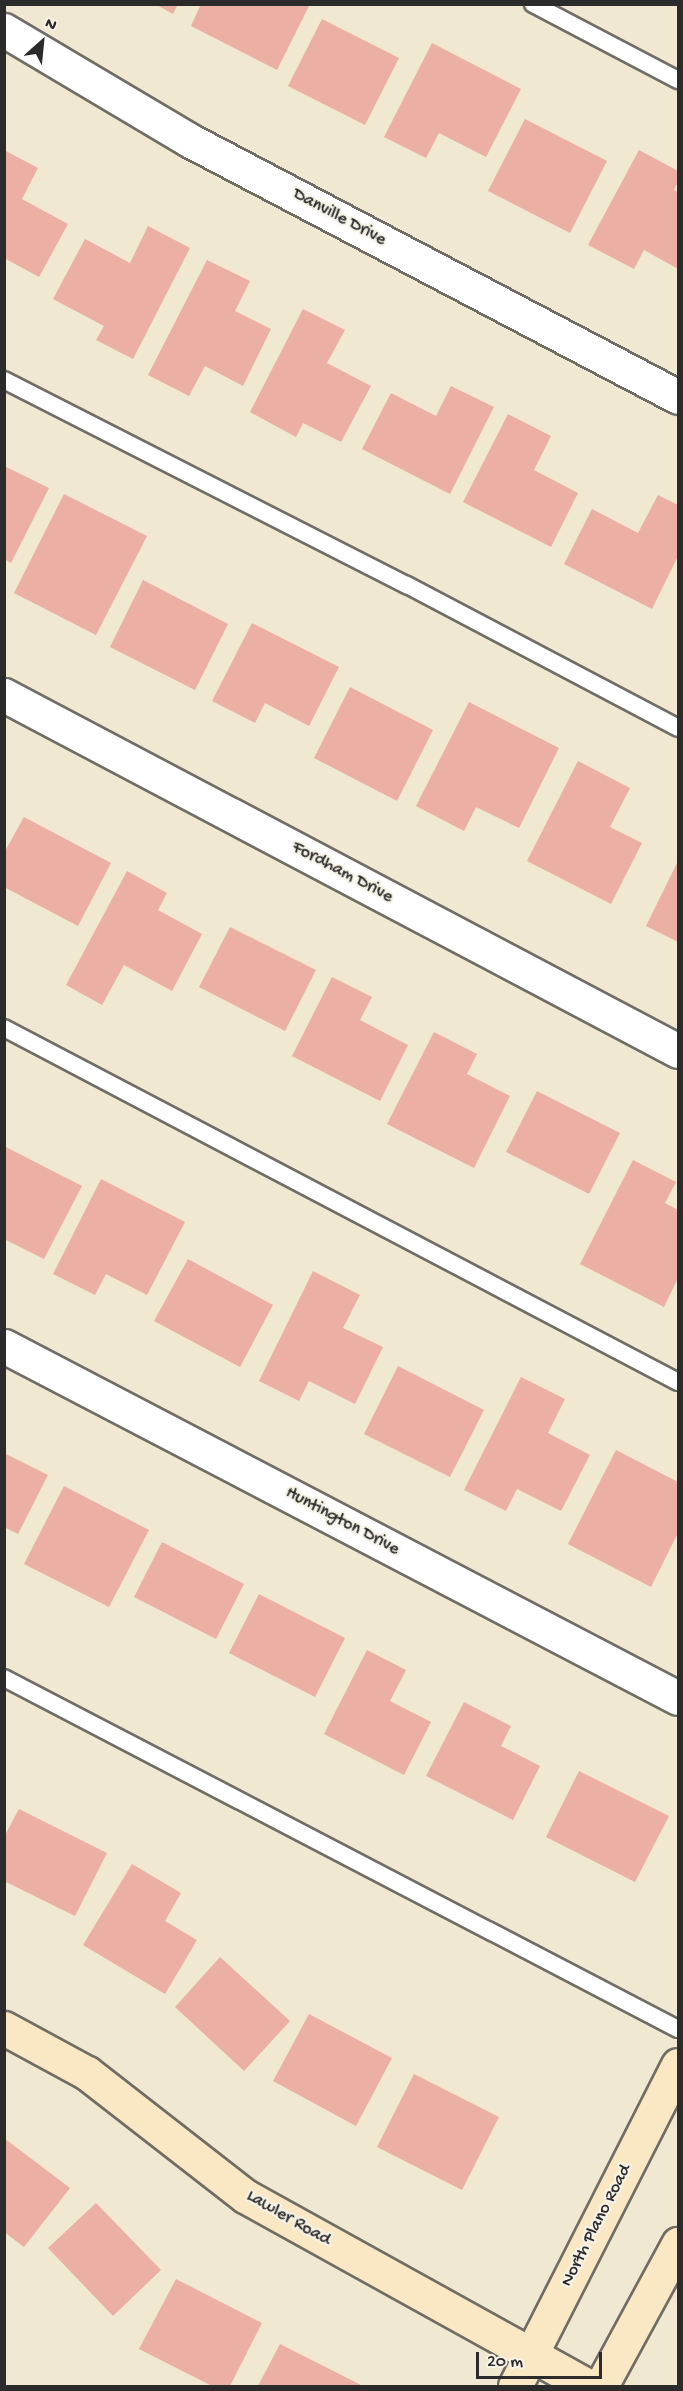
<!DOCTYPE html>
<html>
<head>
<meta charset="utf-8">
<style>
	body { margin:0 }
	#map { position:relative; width:683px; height:2391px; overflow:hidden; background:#f0e8d0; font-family:"Gochi Hand",sans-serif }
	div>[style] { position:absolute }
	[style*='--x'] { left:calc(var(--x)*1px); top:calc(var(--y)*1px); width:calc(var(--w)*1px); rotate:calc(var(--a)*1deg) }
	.building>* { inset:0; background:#ecafa3 }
	.roads { filter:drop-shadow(2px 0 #706d65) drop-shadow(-2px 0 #706d65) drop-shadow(0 2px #706d65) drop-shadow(0 -2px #706d65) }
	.lane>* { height:16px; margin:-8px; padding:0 8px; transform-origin:8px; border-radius:8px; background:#fff }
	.street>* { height:33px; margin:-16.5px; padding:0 16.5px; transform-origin:16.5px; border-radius:16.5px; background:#fff }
	.secondary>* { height:33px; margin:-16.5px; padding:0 16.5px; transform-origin:16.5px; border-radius:16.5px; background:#fae7c3 }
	span { translate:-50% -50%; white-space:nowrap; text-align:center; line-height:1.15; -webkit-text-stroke:4.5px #f7f3e8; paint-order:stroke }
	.street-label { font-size:18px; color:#2b2b2b }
	.frame { position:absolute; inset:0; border:6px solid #2b2b2b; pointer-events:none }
	.north { position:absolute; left:12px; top:12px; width:60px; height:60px; -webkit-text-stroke:4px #f7f3e8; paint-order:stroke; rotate:27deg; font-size:16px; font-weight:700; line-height:24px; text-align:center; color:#2b2b2b }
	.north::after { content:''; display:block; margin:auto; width:21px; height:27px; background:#2b2b2b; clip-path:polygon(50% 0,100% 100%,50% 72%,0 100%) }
	.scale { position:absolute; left:476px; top:2352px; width:126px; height:27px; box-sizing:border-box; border:3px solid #2b2b2b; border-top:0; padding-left:8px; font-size:18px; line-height:21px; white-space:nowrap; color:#2b2b2b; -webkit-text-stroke:4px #f7f3e8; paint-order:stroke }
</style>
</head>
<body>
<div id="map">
	<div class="building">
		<i style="clip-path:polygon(155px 4px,178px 4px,173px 14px)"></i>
		<i style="clip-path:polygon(201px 4px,310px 4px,277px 70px,191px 26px)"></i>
		<i style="clip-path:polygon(322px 19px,399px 58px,365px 125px,288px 86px)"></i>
		<i style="clip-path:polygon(432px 43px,521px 89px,486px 157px,439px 133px,426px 158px,384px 137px)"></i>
		<i style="clip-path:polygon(525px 119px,607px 161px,570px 233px,488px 191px)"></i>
		<i style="clip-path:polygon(4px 150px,38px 168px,22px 199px,68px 224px,39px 277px,4px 258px)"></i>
		<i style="clip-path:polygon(639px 150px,678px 171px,678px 182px,674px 190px,678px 192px,678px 269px,644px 250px,634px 269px,588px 245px)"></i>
		<i style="clip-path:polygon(148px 226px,190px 248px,133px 359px,96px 340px,104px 326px,53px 299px,85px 239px,130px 263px)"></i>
		<i style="clip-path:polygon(207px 260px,250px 281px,235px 311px,271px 329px,243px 386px,205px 366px,189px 396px,148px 375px)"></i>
		<i style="clip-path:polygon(303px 309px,345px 330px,327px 363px,371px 386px,341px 442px,303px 423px,296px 437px,250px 412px)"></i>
		<i style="clip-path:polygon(451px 386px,494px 407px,450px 494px,362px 449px,391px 393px,436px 416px)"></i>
		<i style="clip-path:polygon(508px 414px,551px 436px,534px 470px,578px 493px,551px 547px,463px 502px)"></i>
		<i style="clip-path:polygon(4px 466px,49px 488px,11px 563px,4px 559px)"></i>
		<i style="clip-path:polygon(64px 494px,147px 536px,96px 635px,14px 593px)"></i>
		<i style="clip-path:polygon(658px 495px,678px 505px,678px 556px,652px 609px,564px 564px,592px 509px,638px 533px)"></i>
		<i style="clip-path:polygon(143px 580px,228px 624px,195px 690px,110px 647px)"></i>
		<i style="clip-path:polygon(252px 623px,339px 667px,309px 726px,265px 703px,255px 723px,212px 701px)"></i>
		<i style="clip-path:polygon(350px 687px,433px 730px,397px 801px,314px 758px)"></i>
		<i style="clip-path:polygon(469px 702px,559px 748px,519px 828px,476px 807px,464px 831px,416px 806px)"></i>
		<i style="clip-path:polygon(578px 761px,630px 788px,610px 827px,642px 843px,611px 904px,527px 861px)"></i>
		<i style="clip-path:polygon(24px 817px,111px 863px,78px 926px,4px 887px,4px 853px)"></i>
		<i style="clip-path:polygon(678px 861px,678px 942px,646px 926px)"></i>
		<i style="clip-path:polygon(127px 871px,167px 893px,158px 910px,202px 934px,172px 991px,124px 965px,102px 1005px,66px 985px)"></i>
		<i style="clip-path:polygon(230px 927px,316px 970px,285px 1031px,199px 987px)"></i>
		<i style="clip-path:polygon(332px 977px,372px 997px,360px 1020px,408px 1045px,380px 1101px,292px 1056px)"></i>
		<i style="clip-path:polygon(434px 1032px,477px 1054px,467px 1074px,510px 1096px,474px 1168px,387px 1124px)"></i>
		<i style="clip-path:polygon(537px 1091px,620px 1133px,589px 1194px,506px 1152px)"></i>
		<i style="clip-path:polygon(4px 1146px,82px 1186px,44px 1259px,4px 1239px)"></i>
		<i style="clip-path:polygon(633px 1160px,676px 1182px,665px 1203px,678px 1210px,678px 1278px,664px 1307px,580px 1264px)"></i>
		<i style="clip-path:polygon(101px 1179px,185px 1222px,147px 1295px,106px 1274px,95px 1295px,53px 1274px)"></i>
		<i style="clip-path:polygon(188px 1259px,273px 1305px,240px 1367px,154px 1321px)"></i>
		<i style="clip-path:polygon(313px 1271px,360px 1295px,343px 1328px,383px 1347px,355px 1404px,309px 1381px,299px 1401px,259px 1381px)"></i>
		<i style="clip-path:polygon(398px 1366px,484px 1410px,450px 1477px,364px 1434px)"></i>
		<i style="clip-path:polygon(521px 1377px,565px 1399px,548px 1433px,590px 1455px,561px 1511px,517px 1489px,506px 1511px,464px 1490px)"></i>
		<i style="clip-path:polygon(616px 1450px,678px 1482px,678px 1533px,651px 1587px,568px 1544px)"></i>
		<i style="clip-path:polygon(4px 1453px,48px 1475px,18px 1534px,4px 1527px)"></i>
		<i style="clip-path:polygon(64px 1486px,149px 1530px,109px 1607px,24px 1564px)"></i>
		<i style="clip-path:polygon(162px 1542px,244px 1584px,216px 1639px,134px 1597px)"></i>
		<i style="clip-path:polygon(259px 1594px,345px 1638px,315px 1697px,229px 1653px)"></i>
		<i style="clip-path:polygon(367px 1650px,406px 1670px,390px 1701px,431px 1722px,404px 1775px,324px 1734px)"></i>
		<i style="clip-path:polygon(464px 1702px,511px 1726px,501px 1746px,540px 1766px,513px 1820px,426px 1776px)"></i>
		<i style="clip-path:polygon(579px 1771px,669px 1816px,635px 1882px,546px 1837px)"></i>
		<i style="clip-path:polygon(19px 1809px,107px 1853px,75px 1916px,4px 1881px,4px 1837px)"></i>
		<i style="clip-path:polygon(132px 1864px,181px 1893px,165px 1921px,197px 1940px,165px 1994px,83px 1945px)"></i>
		<i style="clip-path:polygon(220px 1957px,290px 2021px,244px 2071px,175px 2007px)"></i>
		<i style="clip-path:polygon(309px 2014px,392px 2058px,356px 2126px,273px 2081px)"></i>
		<i style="clip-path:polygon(414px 2074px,499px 2117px,462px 2190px,377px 2147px)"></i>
		<i style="clip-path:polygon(4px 2138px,70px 2188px,24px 2247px,4px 2232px)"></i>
		<i style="clip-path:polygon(96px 2203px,161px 2270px,113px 2316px,48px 2248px)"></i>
		<i style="clip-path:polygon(176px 2279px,262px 2323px,230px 2386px,212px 2386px,139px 2349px)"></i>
		<i style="clip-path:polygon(280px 2344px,363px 2386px,258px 2386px)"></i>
	</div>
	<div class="roads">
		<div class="lane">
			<i style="--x:533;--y:4;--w:164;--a:27.7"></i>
			<i style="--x:4;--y:380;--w:452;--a:27"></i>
			<i style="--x:407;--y:585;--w:306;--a:27.8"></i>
			<i style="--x:4;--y:1028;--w:761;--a:27.71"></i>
			<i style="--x:4;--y:1678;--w:760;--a:27.51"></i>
		</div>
		<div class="street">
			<i style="--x:4;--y:30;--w:215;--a:30.7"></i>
			<i style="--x:189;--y:140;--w:552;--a:27.72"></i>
			<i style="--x:4;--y:695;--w:762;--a:27.84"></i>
			<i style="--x:4;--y:1346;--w:760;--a:27.58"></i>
		</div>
		<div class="secondary">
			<i style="--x:4;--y:2028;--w:94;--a:28.5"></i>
			<i style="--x:87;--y:2073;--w:200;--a:37.9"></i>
			<i style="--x:245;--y:2196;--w:392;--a:29"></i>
			<i style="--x:515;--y:2386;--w:360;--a:-63.1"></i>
			<i style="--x:601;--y:2386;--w:162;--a:-61.5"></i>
		</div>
	</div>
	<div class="street-label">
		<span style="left:339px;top:218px;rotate:28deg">Danville Drive</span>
		<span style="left:342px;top:873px;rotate:28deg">Fordham Drive</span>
		<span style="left:342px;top:1522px;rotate:28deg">Huntington Drive</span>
		<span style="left:288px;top:2219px;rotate:30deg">Lawler Road</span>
		<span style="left:597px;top:2226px;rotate:-63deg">North Plano Road</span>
	</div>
	<div class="frame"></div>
	<div class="north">N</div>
	<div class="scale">20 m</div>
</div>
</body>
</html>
